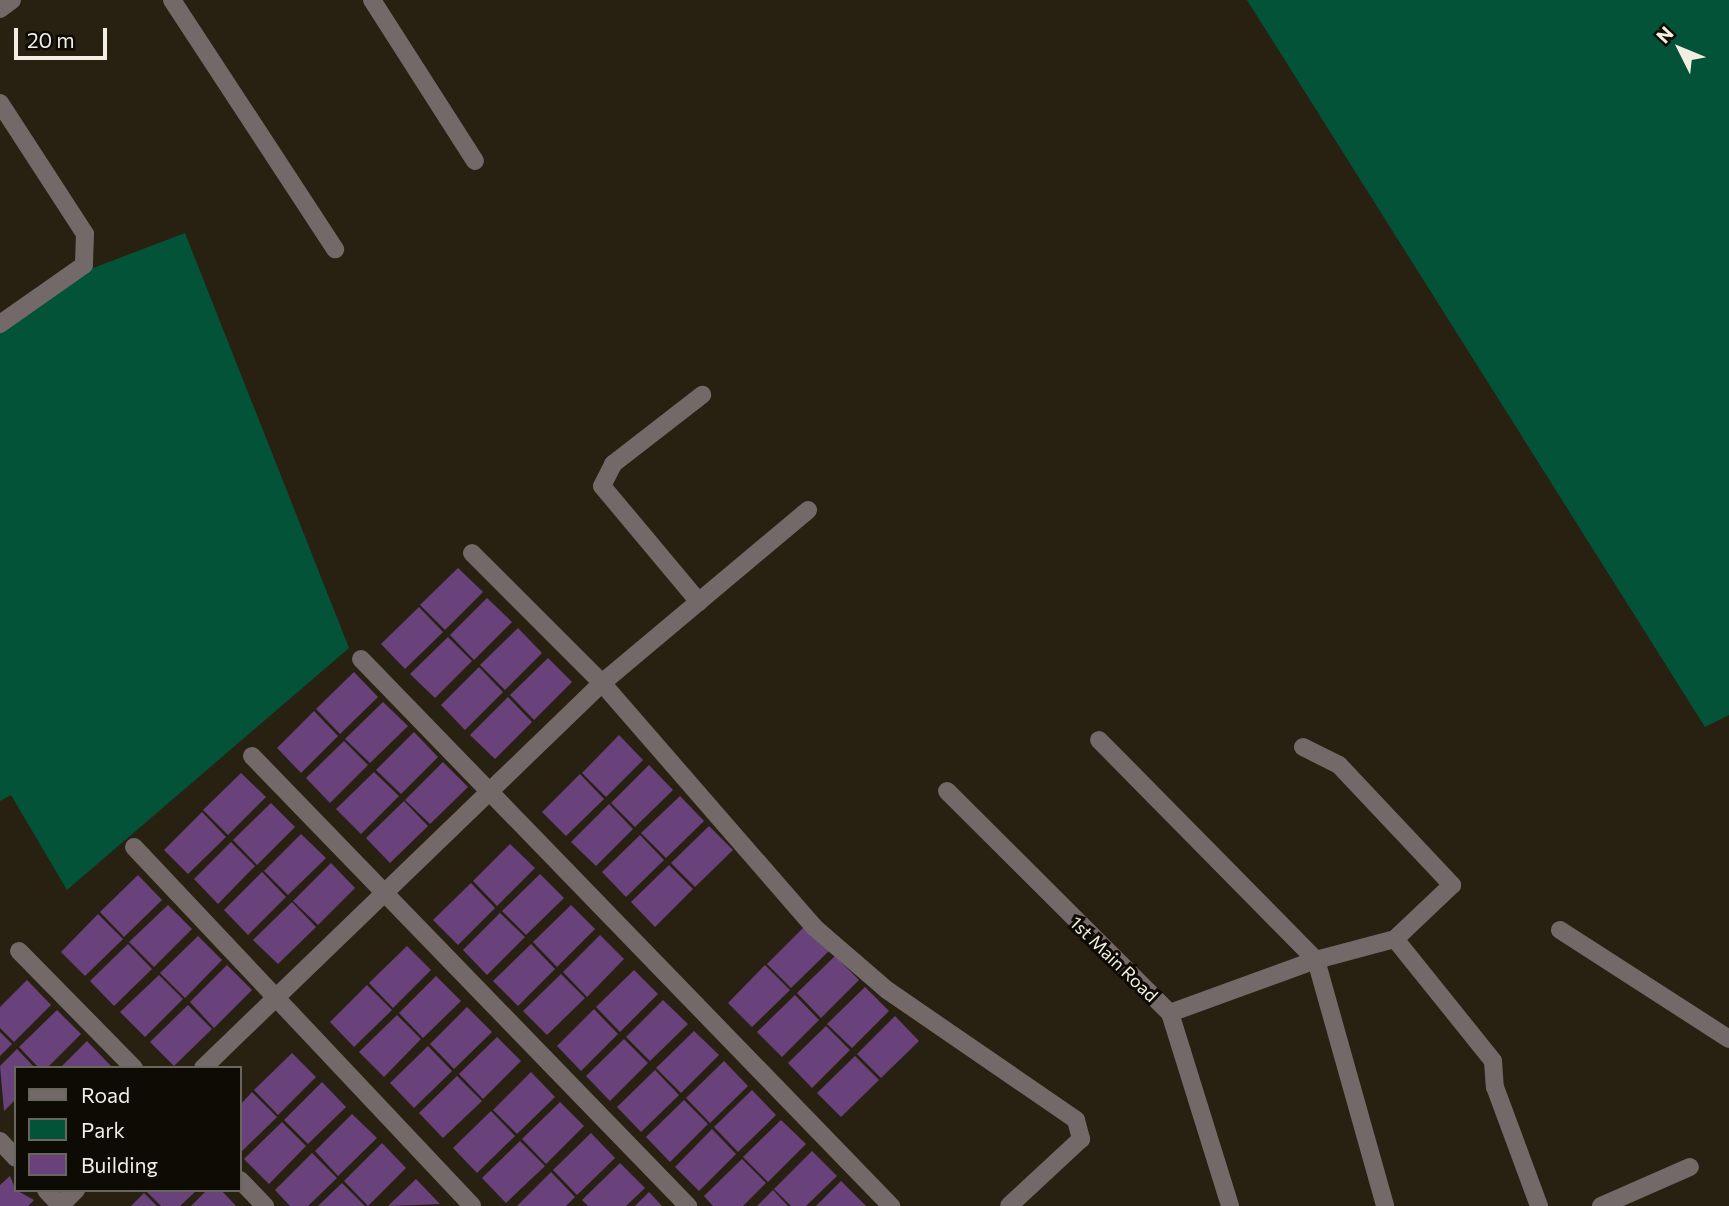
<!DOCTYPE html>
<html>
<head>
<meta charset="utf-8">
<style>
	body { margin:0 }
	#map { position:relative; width:1729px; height:1206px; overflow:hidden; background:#282112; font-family:Commissioner,sans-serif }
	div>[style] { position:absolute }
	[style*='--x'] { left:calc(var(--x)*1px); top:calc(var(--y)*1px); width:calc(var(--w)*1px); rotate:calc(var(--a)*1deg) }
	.green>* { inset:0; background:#035339 }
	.building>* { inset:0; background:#69427c }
	.minor>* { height:18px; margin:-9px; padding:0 9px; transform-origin:9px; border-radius:9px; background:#736968 }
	span { translate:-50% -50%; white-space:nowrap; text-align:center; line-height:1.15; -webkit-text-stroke:6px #0e0b05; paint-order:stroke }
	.street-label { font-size:18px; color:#f2eee4 }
	.legend { position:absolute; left:14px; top:1066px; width:228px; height:126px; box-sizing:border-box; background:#0e0b05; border:2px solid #69665e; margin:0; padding:9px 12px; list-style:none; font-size:21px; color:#f2eee4 }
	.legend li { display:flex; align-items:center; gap:14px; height:35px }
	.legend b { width:35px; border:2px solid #69665e }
	.north { position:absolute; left:1645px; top:14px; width:70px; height:70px; -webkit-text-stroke:5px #0e0b05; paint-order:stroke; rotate:313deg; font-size:19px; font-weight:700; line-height:28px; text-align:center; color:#f2eee4 }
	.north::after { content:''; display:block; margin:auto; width:24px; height:32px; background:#f2eee4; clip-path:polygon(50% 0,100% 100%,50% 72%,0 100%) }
	.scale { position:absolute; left:14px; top:28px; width:93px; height:32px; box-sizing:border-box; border:4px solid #f2eee4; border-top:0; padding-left:9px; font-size:21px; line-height:24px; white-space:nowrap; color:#f2eee4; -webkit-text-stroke:5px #0e0b05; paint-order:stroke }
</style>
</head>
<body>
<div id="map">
	<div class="green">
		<i style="clip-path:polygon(1247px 0,1729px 0,1729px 715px,1705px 727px)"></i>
		<i style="clip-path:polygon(185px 233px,349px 648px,67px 890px,11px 795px,0 801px,0 315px,30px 292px)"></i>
	</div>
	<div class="building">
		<i style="clip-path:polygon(458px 568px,483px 592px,445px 630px,420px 605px)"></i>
		<i style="clip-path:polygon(487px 598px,512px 622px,474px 660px,450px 635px)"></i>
		<i style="clip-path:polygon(419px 607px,443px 632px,405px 669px,381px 644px)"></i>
		<i style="clip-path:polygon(518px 628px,542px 653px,505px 690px,480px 665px)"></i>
		<i style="clip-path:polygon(448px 637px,472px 661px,435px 698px,410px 674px)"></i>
		<i style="clip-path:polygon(548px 658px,572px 682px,534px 720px,510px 695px)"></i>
		<i style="clip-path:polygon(479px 667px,503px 692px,465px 730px,441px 705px)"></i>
		<i style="clip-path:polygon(354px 672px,378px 697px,340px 734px,316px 709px)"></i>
		<i style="clip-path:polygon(508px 697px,532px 722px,495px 759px,470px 735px)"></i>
		<i style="clip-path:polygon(383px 702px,408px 726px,370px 763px,345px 739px)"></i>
		<i style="clip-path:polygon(314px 711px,338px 736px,301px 773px,277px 748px)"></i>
		<i style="clip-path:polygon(414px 732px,438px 757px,401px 794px,376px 770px)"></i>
		<i style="clip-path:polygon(619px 735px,643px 760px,606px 797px,582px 773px)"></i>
		<i style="clip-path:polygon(344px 741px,368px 765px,330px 803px,306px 778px)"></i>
		<i style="clip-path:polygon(443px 762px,468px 787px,430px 824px,405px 800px)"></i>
		<i style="clip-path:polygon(649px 765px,673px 790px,635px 827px,611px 803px)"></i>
		<i style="clip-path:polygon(374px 772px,399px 796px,361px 834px,336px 809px)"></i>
		<i style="clip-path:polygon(241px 773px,266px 797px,228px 835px,203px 810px)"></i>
		<i style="clip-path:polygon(580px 774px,604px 799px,566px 836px,542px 812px)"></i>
		<i style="clip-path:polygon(680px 796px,704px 821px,666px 858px,641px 833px)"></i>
		<i style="clip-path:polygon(404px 801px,428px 826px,390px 863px,366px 838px)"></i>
		<i style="clip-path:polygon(271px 803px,295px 827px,257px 865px,233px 840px)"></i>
		<i style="clip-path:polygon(609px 804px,633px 829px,596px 866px,571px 842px)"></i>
		<i style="clip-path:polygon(202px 812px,226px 837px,188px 874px,164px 850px)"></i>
		<i style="clip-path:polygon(709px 826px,733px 850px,695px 887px,671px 863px)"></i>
		<i style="clip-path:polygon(301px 834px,326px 858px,288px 895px,264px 871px)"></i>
		<i style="clip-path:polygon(640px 835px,664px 860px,626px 897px,602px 872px)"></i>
		<i style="clip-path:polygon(231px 842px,255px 866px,218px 904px,194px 879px)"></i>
		<i style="clip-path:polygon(510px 844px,535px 868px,497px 906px,473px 881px)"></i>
		<i style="clip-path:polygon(331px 863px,355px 888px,318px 925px,293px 901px)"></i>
		<i style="clip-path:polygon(669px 865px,693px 889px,655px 927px,631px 902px)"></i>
		<i style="clip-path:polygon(262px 872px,286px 897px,248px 935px,224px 910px)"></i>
		<i style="clip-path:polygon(540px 874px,564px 898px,526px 935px,502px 911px)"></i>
		<i style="clip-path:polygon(138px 875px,162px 900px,124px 937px,100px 912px)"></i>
		<i style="clip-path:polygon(471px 883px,495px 908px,458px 945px,433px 920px)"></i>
		<i style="clip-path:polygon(292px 902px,316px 927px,278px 964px,253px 940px)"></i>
		<i style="clip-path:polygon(168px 905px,192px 929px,154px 967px,129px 942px)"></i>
		<i style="clip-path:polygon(571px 905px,595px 929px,557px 967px,533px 942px)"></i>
		<i style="clip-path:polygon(500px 913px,525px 937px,487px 975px,463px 950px)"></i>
		<i style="clip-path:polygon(98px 914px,123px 939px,85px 976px,61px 952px)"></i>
		<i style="clip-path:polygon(805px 926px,829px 951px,791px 988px,767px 964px)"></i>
		<i style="clip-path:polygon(600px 935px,624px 959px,587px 997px,563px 972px)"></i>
		<i style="clip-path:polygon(198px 936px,222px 960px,185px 998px,160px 973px)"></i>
		<i style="clip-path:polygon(128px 944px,152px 969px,114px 1006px,90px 981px)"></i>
		<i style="clip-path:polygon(531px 944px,555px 969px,518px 1006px,493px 981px)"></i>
		<i style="clip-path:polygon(407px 946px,431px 970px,393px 1008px,369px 983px)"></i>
		<i style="clip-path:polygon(835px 956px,859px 980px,821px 1018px,797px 993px)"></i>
		<i style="clip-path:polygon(227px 965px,252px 990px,214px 1028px,190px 1002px)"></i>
		<i style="clip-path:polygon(765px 965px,790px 990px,752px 1027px,728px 1003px)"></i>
		<i style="clip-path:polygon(634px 970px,658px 994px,620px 1032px,596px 1007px)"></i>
		<i style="clip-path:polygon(561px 974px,585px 998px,547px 1035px,523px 1011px)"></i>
		<i style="clip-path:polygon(159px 975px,183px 999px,145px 1037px,120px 1012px)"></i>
		<i style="clip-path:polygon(436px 976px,461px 1001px,423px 1038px,399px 1013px)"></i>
		<i style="clip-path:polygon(27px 980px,51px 1005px,14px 1042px,0 1028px,0 1007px)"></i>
		<i style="clip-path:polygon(367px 985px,392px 1010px,354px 1047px,330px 1022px)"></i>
		<i style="clip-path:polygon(865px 987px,889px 1011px,852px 1048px,827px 1024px)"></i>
		<i style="clip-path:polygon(795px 995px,819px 1020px,782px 1057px,757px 1032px)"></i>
		<i style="clip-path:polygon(663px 1000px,688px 1024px,650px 1061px,626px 1037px)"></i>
		<i style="clip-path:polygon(188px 1005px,212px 1029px,174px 1066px,150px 1042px)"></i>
		<i style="clip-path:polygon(467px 1007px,492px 1032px,454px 1069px,430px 1044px)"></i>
		<i style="clip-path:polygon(594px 1009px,618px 1034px,581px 1071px,557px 1046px)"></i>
		<i style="clip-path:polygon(57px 1010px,81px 1034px,47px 1068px,39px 1068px,19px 1047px)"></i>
		<i style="clip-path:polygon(397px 1015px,421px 1039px,384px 1077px,359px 1052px)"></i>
		<i style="clip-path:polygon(895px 1016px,919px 1041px,881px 1078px,857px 1054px)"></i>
		<i style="clip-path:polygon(826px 1026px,850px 1050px,812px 1088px,788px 1063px)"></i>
		<i style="clip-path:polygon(694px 1031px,719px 1055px,681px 1093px,656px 1068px)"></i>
		<i style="clip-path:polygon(0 1032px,12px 1044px,0 1056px)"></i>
		<i style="clip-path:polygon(497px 1037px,521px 1061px,483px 1099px,459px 1074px)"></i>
		<i style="clip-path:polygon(624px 1039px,648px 1063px,610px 1101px,586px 1076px)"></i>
		<i style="clip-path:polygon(87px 1041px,111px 1066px,60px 1068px)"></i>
		<i style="clip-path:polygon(428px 1046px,452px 1071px,414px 1108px,390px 1083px)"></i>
		<i style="clip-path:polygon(17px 1049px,35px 1068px,16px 1068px,16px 1099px,4px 1111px,0 1066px)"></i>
		<i style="clip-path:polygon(292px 1053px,316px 1077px,278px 1115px,254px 1090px)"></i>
		<i style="clip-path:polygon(855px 1056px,879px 1080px,841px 1117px,817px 1093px)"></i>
		<i style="clip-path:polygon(724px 1061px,748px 1086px,710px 1123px,686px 1098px)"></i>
		<i style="clip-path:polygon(655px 1070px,679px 1095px,641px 1132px,617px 1107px)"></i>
		<i style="clip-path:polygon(531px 1072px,555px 1097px,517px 1134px,493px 1110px)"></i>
		<i style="clip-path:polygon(457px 1076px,482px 1101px,443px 1138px,419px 1113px)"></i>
		<i style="clip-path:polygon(322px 1082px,346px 1107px,308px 1144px,284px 1120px)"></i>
		<i style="clip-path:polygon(752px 1090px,776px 1115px,738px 1152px,714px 1127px)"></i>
		<i style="clip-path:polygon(252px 1092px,277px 1117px,240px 1153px,240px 1105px)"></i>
		<i style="clip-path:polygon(684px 1100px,708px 1124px,670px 1162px,646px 1137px)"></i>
		<i style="clip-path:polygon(560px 1102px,584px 1126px,546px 1164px,522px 1139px)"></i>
		<i style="clip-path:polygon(491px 1111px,515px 1136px,477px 1173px,453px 1148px)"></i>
		<i style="clip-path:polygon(352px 1114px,377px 1138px,338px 1176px,315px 1151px)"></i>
		<i style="clip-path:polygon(781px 1120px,806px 1144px,768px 1182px,743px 1157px)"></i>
		<i style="clip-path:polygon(282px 1122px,306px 1146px,269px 1184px,244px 1159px)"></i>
		<i style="clip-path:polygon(712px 1129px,736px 1154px,699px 1191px,675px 1167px)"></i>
		<i style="clip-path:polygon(591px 1133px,615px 1158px,577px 1195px,553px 1170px)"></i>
		<i style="clip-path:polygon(520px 1141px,545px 1166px,506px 1203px,482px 1178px)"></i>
		<i style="clip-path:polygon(382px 1143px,406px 1168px,368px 1206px,344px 1181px)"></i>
		<i style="clip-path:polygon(812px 1151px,837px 1176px,806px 1206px,791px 1206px,774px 1189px)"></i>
		<i style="clip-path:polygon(312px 1153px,337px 1178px,308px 1206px,290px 1206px,275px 1190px)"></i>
		<i style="clip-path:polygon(742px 1159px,766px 1183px,743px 1206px,713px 1206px,704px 1196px)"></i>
		<i style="clip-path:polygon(620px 1163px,645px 1188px,626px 1206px,588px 1206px,582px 1200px)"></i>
		<i style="clip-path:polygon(551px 1172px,575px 1197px,566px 1206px,517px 1206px)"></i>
		<i style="clip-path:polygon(10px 1176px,16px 1190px,34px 1200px,28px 1206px,0 1206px,0 1185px)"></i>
		<i style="clip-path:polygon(416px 1179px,440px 1204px,388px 1206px)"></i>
		<i style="clip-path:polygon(841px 1181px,866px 1206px,816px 1206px)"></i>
		<i style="clip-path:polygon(342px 1183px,365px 1206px,318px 1206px)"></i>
		<i style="clip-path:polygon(145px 1190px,197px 1190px,180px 1206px,161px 1206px)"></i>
		<i style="clip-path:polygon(207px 1190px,221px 1190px,236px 1206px,191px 1206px)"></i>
		<i style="clip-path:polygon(773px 1190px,788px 1206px,757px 1206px)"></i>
		<i style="clip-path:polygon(649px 1192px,662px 1206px,635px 1206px)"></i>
		<i style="clip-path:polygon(144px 1193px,157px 1206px,131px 1206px)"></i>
	</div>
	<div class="minor">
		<i style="--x:172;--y:0;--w:298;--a:56.8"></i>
		<i style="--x:372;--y:0;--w:191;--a:57.4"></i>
		<i style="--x:0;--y:9;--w:15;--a:-37"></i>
		<i style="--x:0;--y:103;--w:156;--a:57"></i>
		<i style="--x:85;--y:234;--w:31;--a:92"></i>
		<i style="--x:84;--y:265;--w:103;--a:144.9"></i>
		<i style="--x:472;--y:553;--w:184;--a:45"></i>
		<i style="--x:602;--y:683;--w:323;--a:49"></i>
		<i style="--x:814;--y:927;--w:96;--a:40.8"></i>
		<i style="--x:887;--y:990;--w:229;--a:34.5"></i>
		<i style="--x:1076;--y:1120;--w:20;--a:75"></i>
		<i style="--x:1081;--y:1139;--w:98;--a:137.1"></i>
		<i style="--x:699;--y:602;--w:151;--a:-129.9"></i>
		<i style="--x:602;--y:486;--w:25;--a:-63"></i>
		<i style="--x:613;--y:464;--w:113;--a:-37.8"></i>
		<i style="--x:361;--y:659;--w:762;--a:45.9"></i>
		<i style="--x:1099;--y:740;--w:309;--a:45.4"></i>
		<i style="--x:1316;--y:960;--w:255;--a:74.3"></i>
		<i style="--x:1303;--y:747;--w:40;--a:26.6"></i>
		<i style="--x:1339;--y:765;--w:165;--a:46.7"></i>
		<i style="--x:1452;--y:885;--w:79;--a:136.5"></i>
		<i style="--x:252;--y:756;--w:627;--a:45.91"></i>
		<i style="--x:947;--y:791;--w:315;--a:44.9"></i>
		<i style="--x:1170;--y:1013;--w:202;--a:72.7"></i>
		<i style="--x:134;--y:847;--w:493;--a:46.7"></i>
		<i style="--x:1560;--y:930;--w:201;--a:32.8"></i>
		<i style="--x:19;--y:951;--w:164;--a:45.5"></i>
		<i style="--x:1170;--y:1013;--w:155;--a:-20"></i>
		<i style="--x:1316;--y:960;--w:82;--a:-14.9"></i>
		<i style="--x:1395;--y:939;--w:156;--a:51.2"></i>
		<i style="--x:1493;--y:1061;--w:26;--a:86"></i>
		<i style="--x:1495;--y:1087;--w:127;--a:69.7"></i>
		<i style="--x:203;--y:1068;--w:554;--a:-43.98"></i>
		<i style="--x:602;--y:683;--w:269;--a:-40"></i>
		<i style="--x:0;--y:1141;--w:23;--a:47"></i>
		<i style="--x:240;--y:1180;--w:36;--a:46"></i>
		<i style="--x:46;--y:1190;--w:22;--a:47"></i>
		<i style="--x:60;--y:1206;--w:23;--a:-45"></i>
		<i style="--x:1601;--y:1206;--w:97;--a:-23.7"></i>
	</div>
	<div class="street-label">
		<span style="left:1114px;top:959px;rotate:44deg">1st Main Road</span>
	</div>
	<ul class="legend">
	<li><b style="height:9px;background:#736968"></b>Road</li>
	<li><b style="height:19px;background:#035339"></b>Park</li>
	<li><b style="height:19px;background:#69427c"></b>Building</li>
	</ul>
	<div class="north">N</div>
	<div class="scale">20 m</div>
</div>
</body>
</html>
